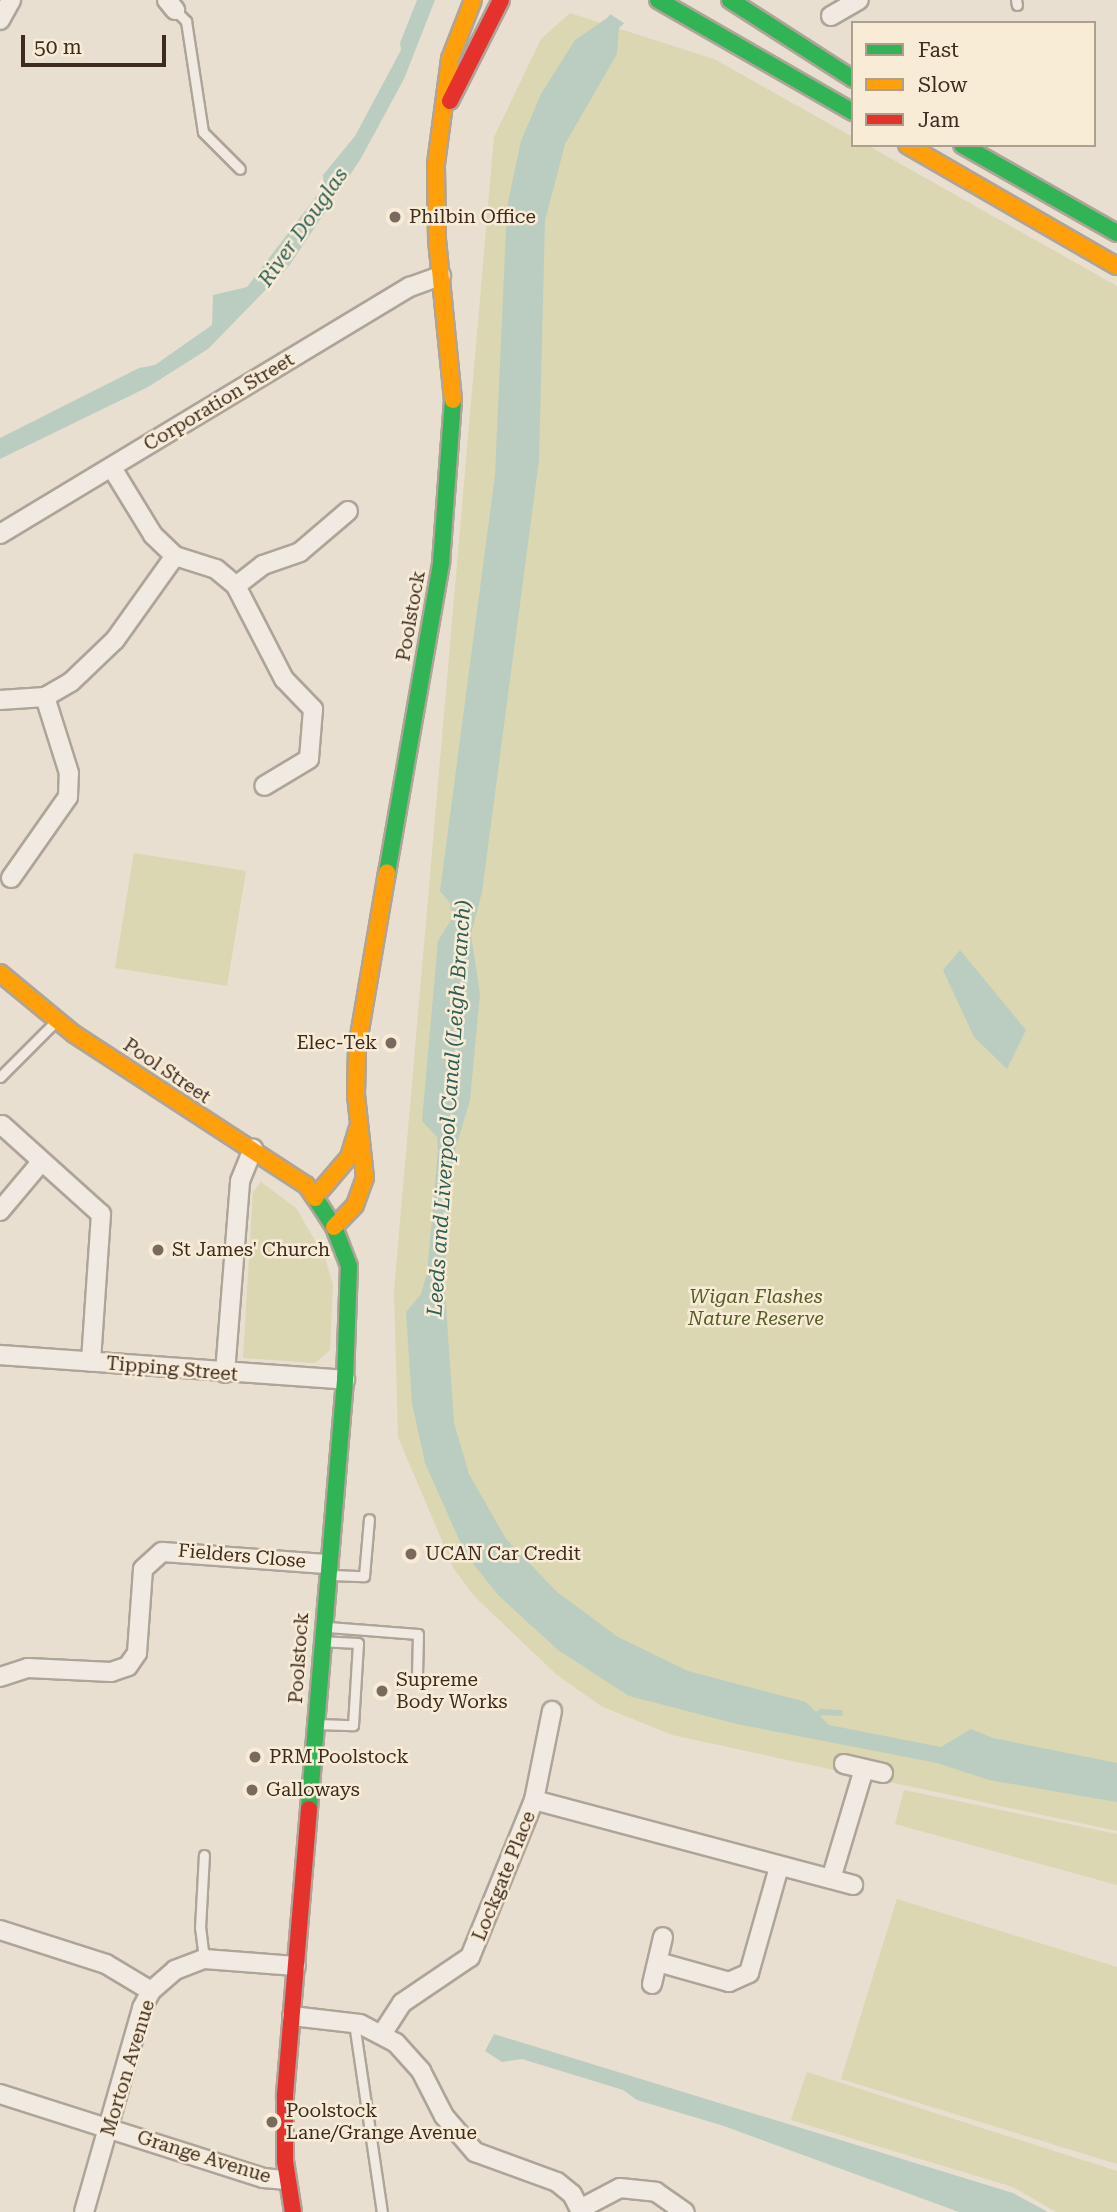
<!DOCTYPE html>
<html>
<head>
<meta charset="utf-8">
<style>
	body { margin:0 }
	#map { position:relative; width:1117px; height:2212px; overflow:hidden; background:#e8dfd0; font-family:"Roboto Serif",serif }
	div>[style] { position:absolute }
	[style*='--x'] { left:calc(var(--x)*1px); top:calc(var(--y)*1px); width:calc(var(--w)*1px); rotate:calc(var(--a)*1deg) }
	.green>* { inset:0; background:#dad7b2 }
	.water>* { inset:0; background:#bbcdc1 }
	.pier>* { inset:0; background:#e8dfd0 }
	.stream>* { height:6px; margin:-3px; padding:0 3px; transform-origin:3px; border-radius:3px; background:#bbcdc1 }
	.roads { filter:drop-shadow(2px 0 #aea498) drop-shadow(-2px 0 #aea498) drop-shadow(0 2px #aea498) drop-shadow(0 -2px #aea498) }
	.lane>* { height:9px; margin:-4.5px; padding:0 4.5px; transform-origin:4.5px; border-radius:4.5px; background:#f0eae2 }
	.street>* { height:18px; margin:-9px; padding:0 9px; transform-origin:9px; border-radius:9px; background:#f0eae2 }
	.fast>* { height:16px; margin:-8px; padding:0 8px; transform-origin:8px; border-radius:8px; background:#30b455 }
	.slow>* { height:16px; margin:-8px; padding:0 8px; transform-origin:8px; border-radius:8px; background:#ff9f0a }
	.jam>* { height:16px; margin:-8px; padding:0 8px; transform-origin:8px; border-radius:8px; background:#e5322d }
	.dots>* { width:19px; height:19px; translate:-50% -50%; box-sizing:border-box; border:4px solid #f8ecd7; border-radius:50% }
	span { translate:-50% -50%; white-space:nowrap; text-align:center; line-height:1.15; -webkit-text-stroke:5px #f8ecd7; paint-order:stroke }
	.poi-label { font-size:19px; color:#3e2b1f }
	.left { translate:0 -50%; text-align:left }
	.right { translate:-100% -50%; text-align:right }
	.street-label { font-size:19px; color:#3e2b1f }
	.park-label { font-size:19px; color:#525c24; font-style:italic }
	.water-label { font-size:21px; color:#2d5f58; font-style:italic }
	.legend { position:absolute; left:851px; top:21px; width:245px; height:126px; box-sizing:border-box; background:#f8ecd7; border:2px solid #ae9f8d; margin:0; padding:9px 12px; list-style:none; font-size:21px; color:#3e2b1f }
	.legend li { display:flex; align-items:center; gap:14px; height:35px }
	.legend b { width:35px; border:2px solid #ae9f8d }
	.scale { position:absolute; left:21px; top:35px; width:145px; height:32px; box-sizing:border-box; border:4px solid #3e2b1f; border-top:0; padding-left:9px; font-size:21px; line-height:24px; white-space:nowrap; color:#3e2b1f; -webkit-text-stroke:5px #f8ecd7; paint-order:stroke }
</style>
</head>
<body>
<div id="map">
	<div class="green">
		<i style="clip-path:polygon(570px 13px,714px 59px,853px 137px,853px 145px,867px 145px,1117px 286px,1117px 1831px,672px 1735px,601px 1706px,557px 1675px,475px 1597px,454px 1569px,398px 1437px,394px 1291px,494px 137px,541px 39px)"></i>
		<i style="clip-path:polygon(134px 853px,246px 871px,227px 986px,115px 968px)"></i>
		<i style="clip-path:polygon(261px 1182px,296px 1208px,325px 1258px,333px 1285px,330px 1350px,315px 1363px,243px 1358px,253px 1192px)"></i>
		<i style="clip-path:polygon(904px 1790px,1117px 1834px,1117px 1885px,895px 1824px)"></i>
		<i style="clip-path:polygon(897px 1899px,1117px 1967px,1117px 2164px,841px 2079px)"></i>
		<i style="clip-path:polygon(807px 2072px,1117px 2171px,1117px 2212px,1056px 2212px,1013px 2187px,791px 2120px)"></i>
	</div>
	<div class="water">
		<i style="clip-path:polygon(417px 0,435px 0,404px 79px,360px 160px,289px 266px,208px 349px,148px 387px,0 459px,0 438px,139px 368px,155px 365px,212px 325px,213px 295px,247px 287px,324px 186px,323px 175px,355px 136px,401px 50px,400px 43px)"></i>
		<i style="clip-path:polygon(623px 0,649px 0,619px 28px,617px 54px,565px 144px,545px 221px,539px 460px,482px 892px,471px 934px,480px 994px,470px 1100px,455px 1150px,444px 1276px,454px 1423px,469px 1474px,506px 1539px,557px 1592px,618px 1637px,688px 1671px,806px 1702px,829px 1725px,941px 1747px,971px 1729px,993px 1738px,1117px 1763px,1117px 1802px,989px 1780px,937px 1763px,737px 1724px,629px 1696px,558px 1650px,499px 1596px,466px 1555px,425px 1463px,412px 1403px,406px 1312px,421px 1294px,427px 1273px,438px 1151px,437px 1137px,422px 1121px,438px 941px,452px 918px,450px 903px,440px 891px,495px 475px,507px 207px,521px 141px,541px 94px,575px 40px,607px 18px)"></i>
		<i style="clip-path:polygon(960px 950px,1026px 1030px,1007px 1069px,974px 1037px,943px 970px)"></i>
		<i style="clip-path:polygon(494px 2034px,1013px 2193px,1048px 2212px,959px 2212px,724px 2126px,637px 2100px,623px 2090px,522px 2059px,502px 2062px,485px 2051px)"></i>
	</div>
	<div class="pier">
		<i style="clip-path:polygon(618px 0,653px 0,627px 25px,607px 12px)"></i>
	</div>
	<div class="stream">
		<i style="--x:811;--y:1718;--w:13;--a:-29"></i>
		<i style="--x:822;--y:1712;--w:18;--a:3"></i>
	</div>
	<div class="roads">
		<div class="lane">
			<i style="--x:1016;--y:0;--w:5;--a:79"></i>
			<i style="--x:175;--y:10;--w:16;--a:45"></i>
			<i style="--x:186;--y:21;--w:112;--a:81.3"></i>
			<i style="--x:203;--y:132;--w:52;--a:45"></i>
			<i style="--x:0;--y:1077;--w:79;--a:-45"></i>
			<i style="--x:331;--y:1575;--w:33;--a:2"></i>
			<i style="--x:364;--y:1576;--w:57;--a:-85"></i>
			<i style="--x:328;--y:1627;--w:90;--a:4.4"></i>
			<i style="--x:418;--y:1634;--w:42;--a:91.4"></i>
			<i style="--x:316;--y:1724;--w:37;--a:2"></i>
			<i style="--x:353;--y:1725;--w:82;--a:-86.5"></i>
			<i style="--x:358;--y:1643;--w:35;--a:-177"></i>
			<i style="--x:204;--y:1959;--w:31;--a:-97"></i>
			<i style="--x:200;--y:1928;--w:73;--a:-86.9"></i>
			<i style="--x:354;--y:2023;--w:191;--a:81.6"></i>
		</div>
		<div class="street">
			<i style="--x:167;--y:0;--w:13;--a:51"></i>
			<i style="--x:831;--y:16;--w:32;--a:-30"></i>
			<i style="--x:0;--y:20;--w:23;--a:-61"></i>
			<i style="--x:112;--y:468;--w:79;--a:58.5"></i>
			<i style="--x:153;--y:535;--w:30;--a:44"></i>
			<i style="--x:175;--y:556;--w:43;--a:17.6"></i>
			<i style="--x:216;--y:569;--w:26;--a:40"></i>
			<i style="--x:236;--y:586;--w:105;--a:62.7"></i>
			<i style="--x:284;--y:679;--w:42;--a:46"></i>
			<i style="--x:313;--y:709;--w:50;--a:94.6"></i>
			<i style="--x:309;--y:759;--w:52;--a:149"></i>
			<i style="--x:0;--y:534;--w:479;--a:-31.1"></i>
			<i style="--x:410;--y:287;--w:33;--a:-20"></i>
			<i style="--x:236;--y:586;--w:34;--a:-38"></i>
			<i style="--x:263;--y:565;--w:39;--a:-19"></i>
			<i style="--x:300;--y:552;--w:63;--a:-40.5"></i>
			<i style="--x:0;--y:700;--w:45;--a:-3.8"></i>
			<i style="--x:45;--y:697;--w:30;--a:-30"></i>
			<i style="--x:71;--y:682;--w:61;--a:-43.7"></i>
			<i style="--x:115;--y:640;--w:103;--a:-54.5"></i>
			<i style="--x:11;--y:878;--w:99;--a:-54.9"></i>
			<i style="--x:68;--y:797;--w:24;--a:-88"></i>
			<i style="--x:69;--y:773;--w:80;--a:-107.5"></i>
			<i style="--x:2;--y:1125;--w:133;--a:42"></i>
			<i style="--x:101;--y:1214;--w:148;--a:93.9"></i>
			<i style="--x:0;--y:1211;--w:65;--a:-50"></i>
			<i style="--x:0;--y:1355;--w:346;--a:4.1"></i>
			<i style="--x:225;--y:1373;--w:193;--a:-85.5"></i>
			<i style="--x:240;--y:1181;--w:35;--a:-68"></i>
			<i style="--x:0;--y:1677;--w:29;--a:-18"></i>
			<i style="--x:28;--y:1668;--w:83;--a:2.8"></i>
			<i style="--x:111;--y:1672;--w:18;--a:-19"></i>
			<i style="--x:128;--y:1666;--w:16;--a:-55"></i>
			<i style="--x:137;--y:1653;--w:84;--a:-85.9"></i>
			<i style="--x:143;--y:1569;--w:25;--a:-42"></i>
			<i style="--x:162;--y:1552;--w:165;--a:4.2"></i>
			<i style="--x:844;--y:1764;--w:40;--a:13"></i>
			<i style="--x:534;--y:1800;--w:91;--a:-78.6"></i>
			<i style="--x:831;--y:1879;--w:23;--a:15"></i>
			<i style="--x:0;--y:1930;--w:111;--a:17.8"></i>
			<i style="--x:106;--y:1964;--w:52;--a:31"></i>
			<i style="--x:658;--y:1962;--w:74;--a:15.7"></i>
			<i style="--x:729;--y:1982;--w:22;--a:-24"></i>
			<i style="--x:749;--y:1973;--w:110;--a:-74.2"></i>
			<i style="--x:652;--y:1984;--w:48;--a:-76.8"></i>
			<i style="--x:292;--y:2016;--w:68;--a:6.7"></i>
			<i style="--x:360;--y:2024;--w:41;--a:27.8"></i>
			<i style="--x:396;--y:2043;--w:38;--a:48"></i>
			<i style="--x:421;--y:2071;--w:51;--a:62.9"></i>
			<i style="--x:444;--y:2116;--w:48;--a:49.3"></i>
			<i style="--x:475;--y:2152;--w:87;--a:20.1"></i>
			<i style="--x:557;--y:2182;--w:19;--a:39"></i>
			<i style="--x:572;--y:2194;--w:20;--a:63"></i>
			<i style="--x:382;--y:2034;--w:37;--a:-57"></i>
			<i style="--x:402;--y:2003;--w:82;--a:-34.1"></i>
			<i style="--x:470;--y:1957;--w:170;--a:-67.8"></i>
			<i style="--x:534;--y:1800;--w:307;--a:14.9"></i>
			<i style="--x:831;--y:1879;--w:115;--a:-73.3"></i>
			<i style="--x:0;--y:2094;--w:276;--a:17.7"></i>
			<i style="--x:263;--y:2178;--w:24;--a:5"></i>
			<i style="--x:580;--y:2209;--w:45;--a:-27.7"></i>
			<i style="--x:620;--y:2188;--w:36;--a:6"></i>
			<i style="--x:656;--y:2192;--w:35;--a:35"></i>
			<i style="--x:84;--y:2212;--w:212;--a:-74.1"></i>
			<i style="--x:142;--y:2008;--w:19;--a:-62"></i>
			<i style="--x:151;--y:1991;--w:32;--a:-41"></i>
			<i style="--x:175;--y:1970;--w:31;--a:-21"></i>
			<i style="--x:204;--y:1959;--w:92;--a:4.4"></i>
		</div>
		<div class="fast">
			<i style="--x:658;--y:0;--w:225;--a:29.9"></i>
			<i style="--x:730;--y:0;--w:146;--a:32.7"></i>
			<i style="--x:962;--y:145;--w:178;--a:29.6"></i>
			<i style="--x:387;--y:873;--w:315;--a:-80.1"></i>
			<i style="--x:441;--y:563;--w:163;--a:-85.8"></i>
			<i style="--x:309;--y:1809;--w:431;--a:-85.2"></i>
			<i style="--x:345;--y:1380;--w:114;--a:-88"></i>
			<i style="--x:349;--y:1266;--w:42;--a:-111"></i>
			<i style="--x:334;--y:1227;--w:35;--a:-123"></i>
		</div>
		<div class="slow">
			<i style="--x:907;--y:145;--w:242;--a:30"></i>
			<i style="--x:453;--y:400;--w:162;--a:-95.7"></i>
			<i style="--x:437;--y:239;--w:75;--a:-90.8"></i>
			<i style="--x:436;--y:164;--w:106;--a:-82.4"></i>
			<i style="--x:450;--y:59;--w:63;--a:-68.7"></i>
			<i style="--x:0;--y:973;--w:96;--a:39.5"></i>
			<i style="--x:74;--y:1034;--w:277;--a:33.1"></i>
			<i style="--x:306;--y:1185;--w:16;--a:55"></i>
			<i style="--x:315;--y:1197;--w:52;--a:-49.6"></i>
			<i style="--x:349;--y:1157;--w:30;--a:-73"></i>
			<i style="--x:334;--y:1227;--w:30;--a:-46"></i>
			<i style="--x:355;--y:1205;--w:29;--a:-70"></i>
			<i style="--x:365;--y:1178;--w:83;--a:-96.2"></i>
			<i style="--x:356;--y:1095;--w:47;--a:-88.8"></i>
			<i style="--x:357;--y:1048;--w:178;--a:-80.3"></i>
		</div>
		<div class="jam">
			<i style="--x:450;--y:101;--w:113;--a:-63.2"></i>
			<i style="--x:293;--y:2212;--w:52;--a:-98.9"></i>
			<i style="--x:285;--y:2161;--w:66;--a:-90"></i>
			<i style="--x:285;--y:2095;--w:287;--a:-85.2"></i>
		</div>
	</div>
	<div class="dots">
		<i style="left:395px;top:217px;background:#7a6a5d"></i>
		<i style="left:391px;top:1043px;background:#7a6a5d"></i>
		<i style="left:158px;top:1250px;background:#7a6a5d"></i>
		<i style="left:411px;top:1554px;background:#7a6a5d"></i>
		<i style="left:382px;top:1691px;background:#7a6a5d"></i>
		<i style="left:255px;top:1757px;background:#7a6a5d"></i>
		<i style="left:252px;top:1790px;background:#7a6a5d"></i>
		<i style="left:272px;top:2122px;background:#7a6a5d"></i>
	</div>
	<div class="poi-label">
		<span class="left" style="left:409px;top:217px">Philbin Office</span>
		<span class="right" style="left:377px;top:1043px">Elec-Tek</span>
		<span class="left" style="left:172px;top:1250px">St James' Church</span>
		<span class="left" style="left:425px;top:1554px">UCAN Car Credit</span>
		<span class="left" style="left:396px;top:1691px">Supreme<br>Body Works</span>
		<span class="left" style="left:269px;top:1757px">PRM Poolstock</span>
		<span class="left" style="left:266px;top:1790px">Galloways</span>
		<span class="left" style="left:286px;top:2122px">Poolstock<br>Lane/Grange Avenue</span>
	</div>
	<div class="street-label">
		<span style="left:219px;top:402px;rotate:-31deg">Corporation Street</span>
		<span style="left:411px;top:616px;rotate:-80deg">Poolstock</span>
		<span style="left:167px;top:1071px;rotate:34deg">Pool Street</span>
		<span style="left:172px;top:1369px;rotate:5deg">Tipping Street</span>
		<span style="left:242px;top:1556px;rotate:5deg">Fielders Close</span>
		<span style="left:299px;top:1658px;rotate:-86deg">Poolstock</span>
		<span style="left:504px;top:1876px;rotate:-68deg">Lockgate Place</span>
		<span style="left:128px;top:2068px;rotate:-73deg">Morton Avenue</span>
		<span style="left:204px;top:2157px;rotate:17deg">Grange Avenue</span>
	</div>
	<div class="park-label">
		<span style="left:756px;top:1308px">Wigan Flashes<br>Nature Reserve</span>
	</div>
	<div class="water-label">
		<span style="left:303px;top:227px;rotate:-55deg">River Douglas</span>
		<span style="left:449px;top:1108px;rotate:-86deg">Leeds and Liverpool Canal (Leigh Branch)</span>
	</div>
	<ul class="legend">
	<li><b style="height:9px;background:#30b455"></b>Fast</li>
	<li><b style="height:9px;background:#ff9f0a"></b>Slow</li>
	<li><b style="height:9px;background:#e5322d"></b>Jam</li>
	</ul>
	<div class="scale">50 m</div>
</div>
</body>
</html>
